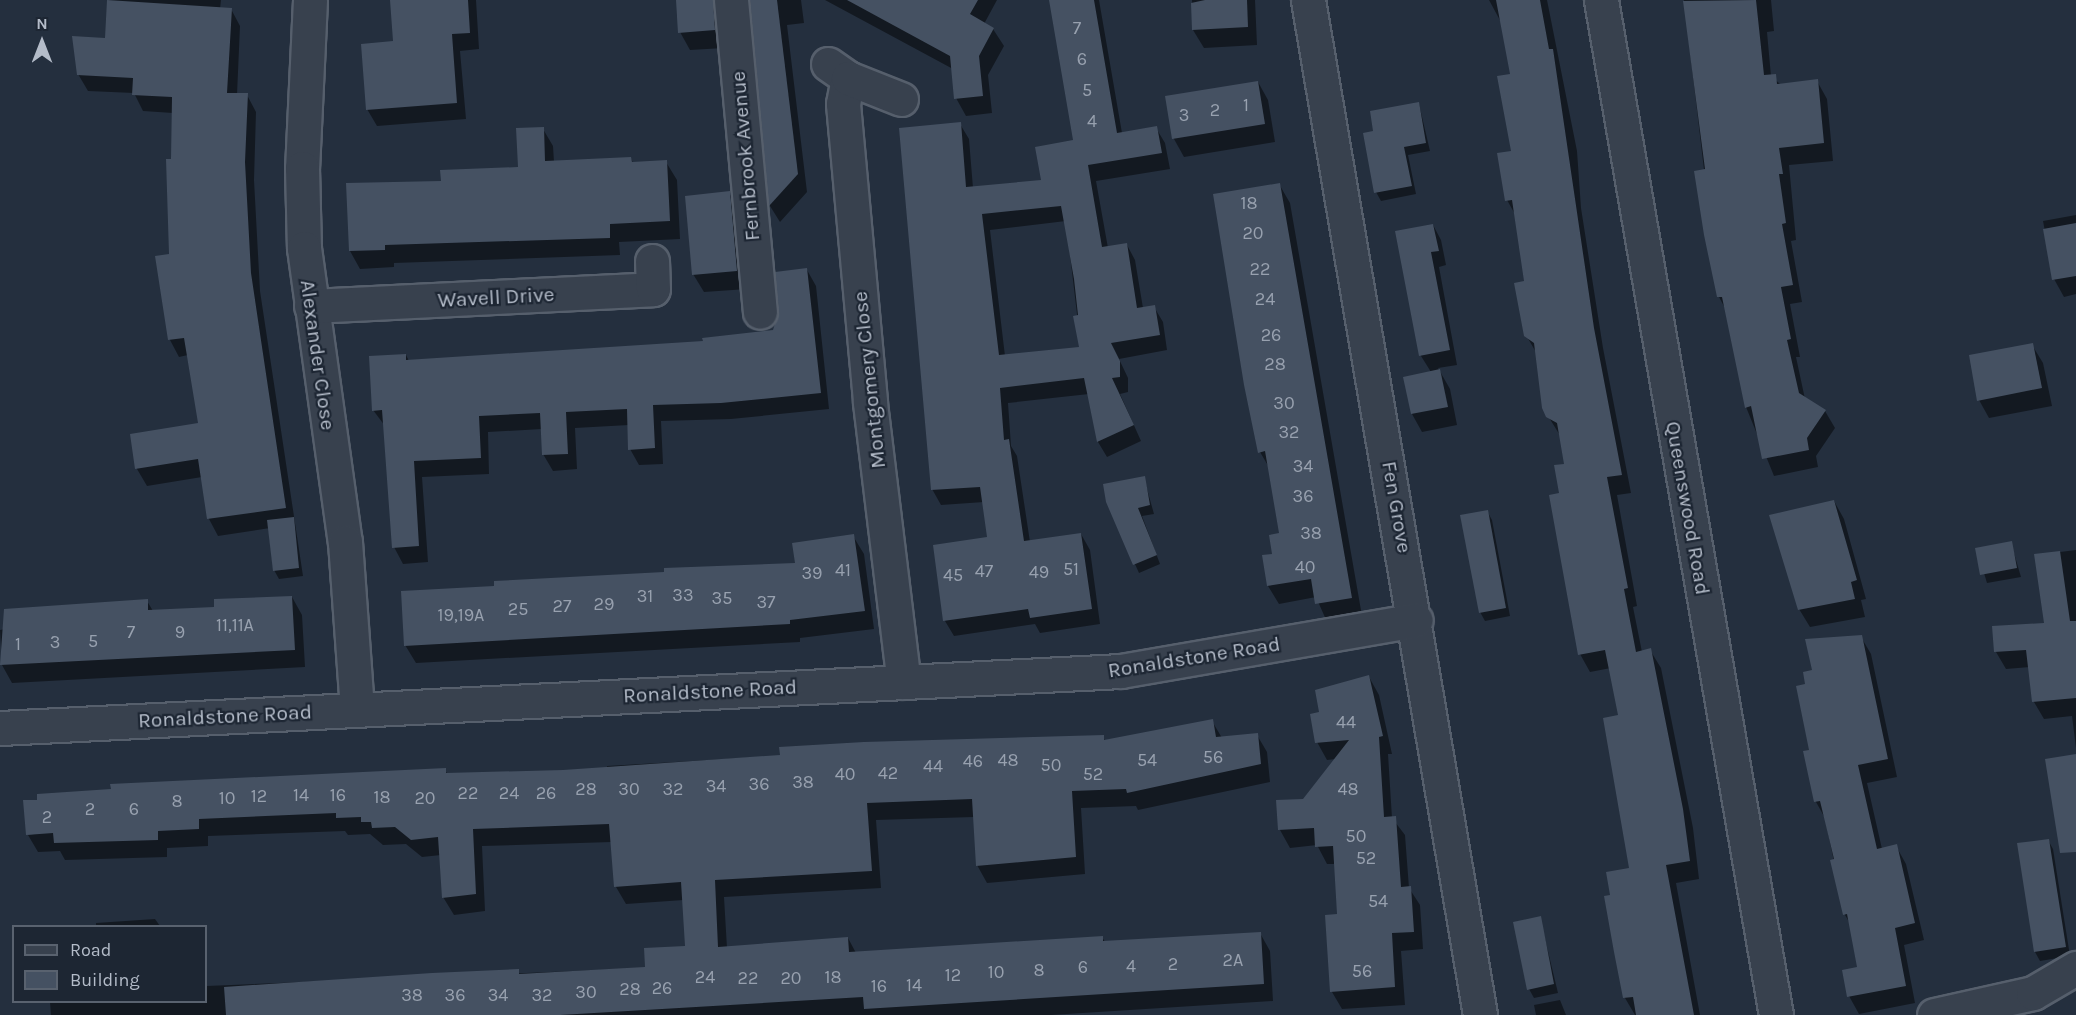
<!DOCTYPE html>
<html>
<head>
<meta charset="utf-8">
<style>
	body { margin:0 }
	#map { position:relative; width:2076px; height:1015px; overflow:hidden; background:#242f3e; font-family:Karla,sans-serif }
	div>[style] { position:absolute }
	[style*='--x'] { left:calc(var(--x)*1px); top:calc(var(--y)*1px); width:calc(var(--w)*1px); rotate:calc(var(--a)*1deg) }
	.shadow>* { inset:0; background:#0007 }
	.building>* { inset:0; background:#455162 }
	.roads { filter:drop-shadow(2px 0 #565f6c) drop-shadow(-2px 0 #565f6c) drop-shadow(0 2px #565f6c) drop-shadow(0 -2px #565f6c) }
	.street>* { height:33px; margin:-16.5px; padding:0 16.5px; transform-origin:16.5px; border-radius:16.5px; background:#38414e }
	span { translate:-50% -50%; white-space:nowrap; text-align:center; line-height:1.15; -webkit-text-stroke:4.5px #1d2633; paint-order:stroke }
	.number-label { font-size:18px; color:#98a1af }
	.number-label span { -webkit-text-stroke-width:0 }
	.street-label { font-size:21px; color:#b4bcc9 }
	.legend { position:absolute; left:12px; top:925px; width:195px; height:78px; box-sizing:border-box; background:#1d2633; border:2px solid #59626f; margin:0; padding:8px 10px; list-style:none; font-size:18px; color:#b4bcc9 }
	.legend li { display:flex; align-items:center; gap:12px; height:30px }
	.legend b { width:30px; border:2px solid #59626f }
	.north { position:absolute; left:12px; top:12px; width:60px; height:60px; -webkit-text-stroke:4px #1d2633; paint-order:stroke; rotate:0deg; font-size:16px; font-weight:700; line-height:24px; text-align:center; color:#b4bcc9 }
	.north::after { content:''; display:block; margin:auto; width:21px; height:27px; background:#b4bcc9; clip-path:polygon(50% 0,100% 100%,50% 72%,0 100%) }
</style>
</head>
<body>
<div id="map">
	<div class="shadow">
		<i style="clip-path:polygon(109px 0,221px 0,220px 9px,231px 9px,240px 26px,237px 95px,247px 95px,256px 112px,254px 180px,260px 291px,303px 576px,279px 579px,274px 570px,270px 528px,218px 536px,209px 519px,202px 477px,147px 486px,137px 469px,132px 435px,199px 424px,188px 355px,179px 357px,170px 340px,157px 257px,171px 256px,173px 113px,143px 111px,134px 93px,88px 91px,78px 74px,106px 39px)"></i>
		<i style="clip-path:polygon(391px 0,476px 0,479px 49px,460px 51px,466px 119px,377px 126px,367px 109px,394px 43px)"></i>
		<i style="clip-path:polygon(677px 0,746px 0,724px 48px,690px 50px,680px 32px)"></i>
		<i style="clip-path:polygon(750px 0,801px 0,804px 23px,787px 25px,807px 192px,780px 222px,770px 206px)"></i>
		<i style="clip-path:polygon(825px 0,997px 0,984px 24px,993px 29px,1004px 46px,988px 75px,992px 113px,966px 116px,956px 98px,953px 69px)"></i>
		<i style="clip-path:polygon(evenodd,1051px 0,1099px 0,1122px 133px,1156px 128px,1165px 143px,1170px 169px,1096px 181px,1108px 248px,1127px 245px,1135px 260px,1143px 308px,1154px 307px,1163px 322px,1167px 350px,1119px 359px,1128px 378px,1128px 392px,1120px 394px,1141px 441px,1107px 457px,1098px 442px,1089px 394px,1008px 403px,1011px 446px,1017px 456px,1030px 542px,1081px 534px,1090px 550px,1100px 624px,1040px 633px,1035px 624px,954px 636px,945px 621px,989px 539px,984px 502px,941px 505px,932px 489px,960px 124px,969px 139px,973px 188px,1042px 182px,1075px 141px,1051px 0,1066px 221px,1081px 348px,1005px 356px,990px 230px,1066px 221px)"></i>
		<i style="clip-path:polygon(1192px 0,1255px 0,1257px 45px,1204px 48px,1193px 30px)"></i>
		<i style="clip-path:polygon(1489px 0,1547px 0,1577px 151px,1581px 208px,1603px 348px,1631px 493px,1617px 495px,1637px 606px,1633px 607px,1642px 652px,1650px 650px,1661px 668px,1693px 828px,1699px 879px,1676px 883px,1700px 1015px,1635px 1015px,1625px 998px,1606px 897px,1612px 896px,1630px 869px,1620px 717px,1611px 668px,1590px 672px,1580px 654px,1560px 494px,1566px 465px,1561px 437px,1548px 416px,1537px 354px,1526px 335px,1525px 282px,1516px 216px,1507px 200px,1513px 152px,1511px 75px,1502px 24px)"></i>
		<i style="clip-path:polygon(1684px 0,1771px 0,1774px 31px,1767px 32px,1771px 76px,1781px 85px,1817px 81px,1827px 99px,1833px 161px,1789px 165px,1796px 240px,1791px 241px,1802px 302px,1790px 304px,1800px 357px,1796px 357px,1805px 399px,1825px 411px,1835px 428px,1816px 456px,1818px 467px,1774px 476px,1746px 407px,1726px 310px,1719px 297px)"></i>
		<i style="clip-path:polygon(1258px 82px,1268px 100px,1275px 142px,1184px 157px,1174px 139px,1167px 97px)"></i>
		<i style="clip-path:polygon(1419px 104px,1430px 151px,1408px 155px,1416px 194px,1381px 201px,1376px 192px,1375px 132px)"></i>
		<i style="clip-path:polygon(543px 129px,553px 146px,554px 162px,631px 159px,633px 163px,666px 162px,677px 180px,680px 239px,619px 242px,620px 255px,394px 263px,394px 267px,360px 269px,350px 251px,347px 185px,442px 182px,520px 169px)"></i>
		<i style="clip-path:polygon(1279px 184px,1290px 203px,1362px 616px,1327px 622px,1316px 597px,1279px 604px,1268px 586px,1281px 535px,1270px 469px,1260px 452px)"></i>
		<i style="clip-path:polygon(729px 193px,740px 211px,747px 289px,704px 292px,693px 274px)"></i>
		<i style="clip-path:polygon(2076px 215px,2076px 294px,2064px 297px,2054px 279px,2043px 221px)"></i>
		<i style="clip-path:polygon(1433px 225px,1441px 240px,1446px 265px,1439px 267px,1457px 365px,1438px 368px,1450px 389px,1457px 425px,1422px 432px,1412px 414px,1431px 372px,1421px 356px)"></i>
		<i style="clip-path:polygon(807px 270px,816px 286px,829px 409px,731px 419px,661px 421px,663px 464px,639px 465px,630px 449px,629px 425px,575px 428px,577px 469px,553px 471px,543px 454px,542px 429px,488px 432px,489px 474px,422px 477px,428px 562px,403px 564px,394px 547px,385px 426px,373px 410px,406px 355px,409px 361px,704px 343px,774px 331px)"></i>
		<i style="clip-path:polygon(2032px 345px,2043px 363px,2052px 406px,1989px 418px,1979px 400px)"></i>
		<i style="clip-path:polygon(1144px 478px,1154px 514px,1142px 516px,1160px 564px,1139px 573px,1107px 502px)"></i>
		<i style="clip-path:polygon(1834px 501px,1844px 519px,1866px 599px,1861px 600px,1865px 617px,1810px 627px,1799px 609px)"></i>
		<i style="clip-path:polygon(1487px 511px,1492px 520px,1510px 616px,1485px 621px,1480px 612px)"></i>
		<i style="clip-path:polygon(853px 536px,864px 554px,874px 629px,800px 638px,800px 642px,416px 663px,405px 645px,495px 587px,797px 564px)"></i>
		<i style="clip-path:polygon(2011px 543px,2021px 577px,1987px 583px,1977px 550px)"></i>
		<i style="clip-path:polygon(2076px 550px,2076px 748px,2072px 716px,2044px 719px,2034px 702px,2030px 667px,2006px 669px,1996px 652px,1994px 628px,2045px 624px,2036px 555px)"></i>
		<i style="clip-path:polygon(292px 597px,302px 615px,305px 667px,12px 683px,2px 665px,0 630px,147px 601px,153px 611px,216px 608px)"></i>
		<i style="clip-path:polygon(1861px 637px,1871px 654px,1897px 777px,1867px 783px,1882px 849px,1896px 846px,1906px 864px,1924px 940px,1904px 945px,1915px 1003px,1859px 1014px,1849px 996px,1859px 968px,1851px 925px,1845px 915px,1825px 818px,1816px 802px,1805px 752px,1811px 751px,1807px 686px,1814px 671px)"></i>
		<i style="clip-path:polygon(1369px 677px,1379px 695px,1392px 754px,1388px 754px,1392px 818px,1405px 835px,1409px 888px,1420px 905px,1423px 949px,1401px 951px,1405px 1005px,1342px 1009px,1332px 992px,1338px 915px,1335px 864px,1327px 864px,1317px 845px,1290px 848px,1280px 830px,1277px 802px,1304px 800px,1336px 759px,1327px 760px,1317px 742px,1321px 713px)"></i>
		<i style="clip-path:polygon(1212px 721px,1222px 738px,1257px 735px,1267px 752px,1270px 782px,1138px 810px,1136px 806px,1081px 808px,1085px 874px,987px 883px,977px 865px,974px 817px,876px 820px,881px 888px,724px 897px,727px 948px,848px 938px,856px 953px,1102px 937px,1105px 942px,1260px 933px,1270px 951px,1273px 1001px,1051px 1015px,51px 1015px,50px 1002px,206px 1002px,206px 986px,647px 968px,686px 947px,684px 900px,626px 904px,616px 887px,612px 842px,482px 846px,485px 911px,454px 915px,443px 897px,441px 855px,422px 857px,406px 844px,383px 845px,370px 834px,348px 835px,345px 831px,208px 836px,208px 846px,167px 848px,167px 857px,65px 860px,60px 851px,38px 852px,28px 835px,445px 770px,448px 775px,607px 769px,607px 766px,1103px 737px,1105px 741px)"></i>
		<i style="clip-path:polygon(2048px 840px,2053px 849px,2070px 956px,2040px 961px,2035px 952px,2019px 844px)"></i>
		<i style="clip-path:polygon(1540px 918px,1558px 993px,1534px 998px,1529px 989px)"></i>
		<i style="clip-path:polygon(155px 919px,160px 926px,96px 926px,96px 923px)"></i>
		<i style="clip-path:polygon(1560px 1000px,1566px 1015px,1536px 1015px,1534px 1005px)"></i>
	</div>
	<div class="building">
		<i style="clip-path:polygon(107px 0,232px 8px,227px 93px,248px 93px,245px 162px,251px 273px,286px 508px,207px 519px,198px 459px,135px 469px,130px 434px,198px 423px,184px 338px,168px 340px,155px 256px,169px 254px,166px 159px,171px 159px,172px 97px,132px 95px,133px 78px,77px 75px,72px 36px,105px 38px)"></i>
		<i style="clip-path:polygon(390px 0,468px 0,470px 33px,452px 34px,457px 103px,366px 110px,361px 44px,393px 41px)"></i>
		<i style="clip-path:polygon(676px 0,713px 0,715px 30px,678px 33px)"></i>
		<i style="clip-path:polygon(750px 0,777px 0,798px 174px,769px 206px)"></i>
		<i style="clip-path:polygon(847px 0,978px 0,970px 14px,994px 28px,979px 56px,983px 96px,954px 99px,950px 56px)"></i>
		<i style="clip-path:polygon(evenodd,1049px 0,1094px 0,1117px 133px,1157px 126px,1162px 153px,1088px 165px,1102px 247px,1127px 243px,1137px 308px,1155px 305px,1160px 335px,1111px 343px,1120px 361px,1120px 377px,1112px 378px,1134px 425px,1097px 442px,1084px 378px,1000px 388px,1004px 440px,1009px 439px,1024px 541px,1081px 533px,1092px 609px,1030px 618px,1028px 609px,943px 621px,933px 545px,987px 537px,980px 487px,931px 490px,899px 128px,961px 122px,966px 187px,1041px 180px,1035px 147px,1073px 140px,1049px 0,1061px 206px,1074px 279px,1078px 315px,1073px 316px,1079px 347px,999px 355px,982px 214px,1061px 206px)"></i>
		<i style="clip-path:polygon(1205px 0,1247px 0,1248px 27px,1192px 30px,1191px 3px)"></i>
		<i style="clip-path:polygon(1496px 0,1540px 0,1549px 49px,1553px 49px,1594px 328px,1622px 475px,1607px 477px,1628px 588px,1624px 589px,1636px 652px,1651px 648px,1683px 809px,1690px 861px,1666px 865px,1694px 1015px,1636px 1015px,1633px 997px,1623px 998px,1614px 952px,1604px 896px,1610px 895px,1606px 872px,1629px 868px,1603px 718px,1618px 715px,1605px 650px,1578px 655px,1549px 495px,1559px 493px,1554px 465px,1564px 464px,1557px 423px,1546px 417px,1542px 408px,1534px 343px,1524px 336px,1514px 283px,1524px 281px,1512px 200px,1505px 201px,1497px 153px,1511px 151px,1497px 76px,1510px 74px)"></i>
		<i style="clip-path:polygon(1756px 0,1764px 75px,1776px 74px,1777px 84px,1818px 79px,1824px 143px,1779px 148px,1783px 174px,1779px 174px,1786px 223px,1782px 224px,1793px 285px,1781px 287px,1791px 339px,1787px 340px,1799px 393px,1826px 410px,1807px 438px,1809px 450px,1762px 459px,1751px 406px,1745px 408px,1722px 297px,1717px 297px,1704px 235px,1694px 171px,1705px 169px,1683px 1px)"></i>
		<i style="clip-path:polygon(1258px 81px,1265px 124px,1172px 139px,1165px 96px)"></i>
		<i style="clip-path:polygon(1419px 102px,1426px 143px,1404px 147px,1412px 186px,1374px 193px,1363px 133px,1373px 131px,1370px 111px)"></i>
		<i style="clip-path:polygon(544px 127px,545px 161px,631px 157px,632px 162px,667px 160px,670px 221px,610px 224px,610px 238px,385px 245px,385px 250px,349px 251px,346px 183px,441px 181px,440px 170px,518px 167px,516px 128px)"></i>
		<i style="clip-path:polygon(1280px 183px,1352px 598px,1315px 604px,1311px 579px,1267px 586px,1262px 555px,1272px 554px,1269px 535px,1279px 533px,1265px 451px,1258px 453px,1244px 385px,1213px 194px)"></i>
		<i style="clip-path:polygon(730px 191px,737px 271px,692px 275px,685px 196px)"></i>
		<i style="clip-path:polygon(2076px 223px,2076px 276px,2052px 280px,2043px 229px)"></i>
		<i style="clip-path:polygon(1433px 224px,1439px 251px,1431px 252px,1450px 350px,1419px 356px,1395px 231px)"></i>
		<i style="clip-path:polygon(807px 268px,821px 393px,721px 403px,653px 405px,655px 448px,628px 450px,627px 409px,566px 412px,568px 454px,542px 455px,540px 413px,479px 416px,481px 458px,414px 461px,419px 546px,392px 548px,382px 410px,372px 411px,369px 356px,406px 354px,406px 360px,703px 341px,702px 338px,773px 330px,779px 311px,775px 272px)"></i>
		<i style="clip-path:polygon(2033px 343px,2042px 388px,1977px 401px,1969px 355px)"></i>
		<i style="clip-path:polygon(1440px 369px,1448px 407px,1411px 414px,1403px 377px)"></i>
		<i style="clip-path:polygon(1145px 476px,1150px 505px,1138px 508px,1157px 555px,1133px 565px,1106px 502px,1103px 484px)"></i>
		<i style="clip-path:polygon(1834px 500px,1857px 580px,1851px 582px,1855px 599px,1798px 610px,1769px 515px)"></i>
		<i style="clip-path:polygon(1488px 510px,1506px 608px,1479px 613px,1460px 515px)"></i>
		<i style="clip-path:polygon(294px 517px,299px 568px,273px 571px,267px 520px)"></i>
		<i style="clip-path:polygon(854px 534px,865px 611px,790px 620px,790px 624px,404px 646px,401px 591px,494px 586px,494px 581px,664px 572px,664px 568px,795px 563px,792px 543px)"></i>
		<i style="clip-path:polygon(2012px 541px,2017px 568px,1980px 575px,1975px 548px)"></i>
		<i style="clip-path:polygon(2060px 551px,2070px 621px,2076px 621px,2076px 698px,2032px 702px,2026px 650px,1994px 652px,1992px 626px,2044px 623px,2034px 554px)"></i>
		<i style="clip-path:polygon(292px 596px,295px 650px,0 665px,4px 609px,148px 599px,148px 610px,214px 607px,214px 599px)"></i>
		<i style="clip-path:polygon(1862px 635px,1888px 759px,1858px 765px,1877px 849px,1897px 844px,1915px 923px,1895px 928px,1906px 986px,1847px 997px,1842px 970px,1857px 967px,1847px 914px,1843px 915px,1830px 860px,1834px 859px,1820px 801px,1814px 802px,1803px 751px,1809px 750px,1796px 686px,1805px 684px,1803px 672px,1812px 670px,1805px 639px)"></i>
		<i style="clip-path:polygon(1369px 675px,1383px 736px,1379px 737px,1384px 817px,1396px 816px,1401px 887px,1411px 886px,1414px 932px,1392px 933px,1395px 987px,1330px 992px,1325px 915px,1337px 914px,1333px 846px,1315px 847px,1314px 828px,1278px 830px,1276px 800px,1303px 799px,1349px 740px,1315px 743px,1310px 714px,1319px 712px,1315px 690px)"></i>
		<i style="clip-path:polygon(1213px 719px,1216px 737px,1258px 733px,1261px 764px,1127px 793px,1126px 789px,1072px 791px,1076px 857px,976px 866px,972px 799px,867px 803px,872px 871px,715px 880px,718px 947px,848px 937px,849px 952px,1103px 936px,1103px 941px,1261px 932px,1264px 984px,864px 1009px,863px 997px,560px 1015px,226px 1015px,224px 987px,432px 973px,519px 969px,519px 974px,645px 967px,644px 948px,685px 946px,681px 882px,614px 887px,609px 824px,473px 829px,476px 894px,442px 898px,438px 837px,411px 840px,395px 827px,372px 828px,371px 822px,361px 822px,361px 817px,336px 818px,336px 813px,199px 819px,199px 829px,158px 831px,158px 840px,54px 843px,53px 833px,26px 835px,23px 800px,37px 800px,37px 794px,111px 789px,110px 784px,446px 768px,446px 773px,563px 770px,780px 755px,779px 747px,864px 742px,1104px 735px,1104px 740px)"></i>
		<i style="clip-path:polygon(2076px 754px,2076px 852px,2060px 853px,2045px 759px)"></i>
		<i style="clip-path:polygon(2049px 839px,2066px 947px,2034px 952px,2017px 843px)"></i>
		<i style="clip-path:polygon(1541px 916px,1554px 984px,1527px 990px,1513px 922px)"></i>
	</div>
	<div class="roads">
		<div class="street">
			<i style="--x:310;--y:0;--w:168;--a:92.7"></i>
			<i style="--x:302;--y:168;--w:80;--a:88.6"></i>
			<i style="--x:304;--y:248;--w:297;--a:82.1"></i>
			<i style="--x:345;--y:542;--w:167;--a:85.9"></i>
			<i style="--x:731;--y:0;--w:313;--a:84.7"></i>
			<i style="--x:1308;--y:0;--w:1029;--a:80.38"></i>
			<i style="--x:1601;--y:0;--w:1030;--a:80.22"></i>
			<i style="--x:828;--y:64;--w:24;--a:35"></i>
			<i style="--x:848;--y:78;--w:26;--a:101"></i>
			<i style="--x:843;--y:104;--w:300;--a:84.8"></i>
			<i style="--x:870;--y:403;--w:281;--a:83.1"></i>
			<i style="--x:848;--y:78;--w:57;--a:21.6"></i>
			<i style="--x:311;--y:306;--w:342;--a:-2.8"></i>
			<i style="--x:653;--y:289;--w:28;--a:-92"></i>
			<i style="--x:0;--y:728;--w:1122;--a:-2.91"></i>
			<i style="--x:1121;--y:671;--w:299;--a:-9.8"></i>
			<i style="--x:1934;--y:1015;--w:101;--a:-12.5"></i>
			<i style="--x:2033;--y:993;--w:50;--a:-30.2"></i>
		</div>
	</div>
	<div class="number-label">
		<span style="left:1077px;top:28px">7</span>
		<span style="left:1082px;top:59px">6</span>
		<span style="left:1087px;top:90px">5</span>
		<span style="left:1246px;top:105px">1</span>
		<span style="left:1215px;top:110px">2</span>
		<span style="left:1184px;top:115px">3</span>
		<span style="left:1092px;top:121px">4</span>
		<span style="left:1249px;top:203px">18</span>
		<span style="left:1253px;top:233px">20</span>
		<span style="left:1260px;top:269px">22</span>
		<span style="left:1265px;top:299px">24</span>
		<span style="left:1271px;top:335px">26</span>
		<span style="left:1275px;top:364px">28</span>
		<span style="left:1284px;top:403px">30</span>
		<span style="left:1289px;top:432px">32</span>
		<span style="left:1303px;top:466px">34</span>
		<span style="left:1303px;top:496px">36</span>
		<span style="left:1311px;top:533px">38</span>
		<span style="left:1305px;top:567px">40</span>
		<span style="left:1071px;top:569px">51</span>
		<span style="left:843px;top:570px">41</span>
		<span style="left:984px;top:571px">47</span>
		<span style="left:1039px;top:572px">49</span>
		<span style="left:812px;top:573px">39</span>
		<span style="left:953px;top:575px">45</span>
		<span style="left:683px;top:595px">33</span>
		<span style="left:645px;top:596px">31</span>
		<span style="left:722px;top:598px">35</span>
		<span style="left:766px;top:602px">37</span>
		<span style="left:604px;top:604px">29</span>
		<span style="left:562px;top:606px">27</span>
		<span style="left:518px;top:609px">25</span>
		<span style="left:461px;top:615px">19,19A</span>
		<span style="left:235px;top:625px">11,11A</span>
		<span style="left:131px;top:632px">7</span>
		<span style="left:180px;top:632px">9</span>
		<span style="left:93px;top:641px">5</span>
		<span style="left:55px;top:642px">3</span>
		<span style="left:18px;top:644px">1</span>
		<span style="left:1346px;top:722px">44</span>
		<span style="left:1213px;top:757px">56</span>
		<span style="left:1008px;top:760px">48</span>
		<span style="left:1147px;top:760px">54</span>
		<span style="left:973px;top:761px">46</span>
		<span style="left:1051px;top:765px">50</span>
		<span style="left:933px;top:766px">44</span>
		<span style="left:888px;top:773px">42</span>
		<span style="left:845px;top:774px">40</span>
		<span style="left:1093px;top:774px">52</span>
		<span style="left:803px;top:782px">38</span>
		<span style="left:759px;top:784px">36</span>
		<span style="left:716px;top:786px">34</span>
		<span style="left:586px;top:789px">28</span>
		<span style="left:629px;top:789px">30</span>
		<span style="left:673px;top:789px">32</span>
		<span style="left:1348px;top:789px">48</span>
		<span style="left:468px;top:793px">22</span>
		<span style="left:509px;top:793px">24</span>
		<span style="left:546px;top:793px">26</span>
		<span style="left:301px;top:795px">14</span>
		<span style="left:338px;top:795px">16</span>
		<span style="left:259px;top:796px">12</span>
		<span style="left:382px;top:797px">18</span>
		<span style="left:227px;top:798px">10</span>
		<span style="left:425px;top:798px">20</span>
		<span style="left:177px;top:801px">8</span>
		<span style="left:90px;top:809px">2</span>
		<span style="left:134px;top:809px">6</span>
		<span style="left:47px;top:817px">2</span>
		<span style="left:1356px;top:836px">50</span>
		<span style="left:1366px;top:858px">52</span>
		<span style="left:1378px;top:901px">54</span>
		<span style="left:1233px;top:960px">2A</span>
		<span style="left:1173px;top:964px">2</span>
		<span style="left:1131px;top:966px">4</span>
		<span style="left:1083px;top:967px">6</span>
		<span style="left:1039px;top:970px">8</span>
		<span style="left:1362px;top:971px">56</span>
		<span style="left:996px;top:972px">10</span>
		<span style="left:953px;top:975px">12</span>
		<span style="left:705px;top:977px">24</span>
		<span style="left:833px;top:977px">18</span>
		<span style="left:748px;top:978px">22</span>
		<span style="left:791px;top:978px">20</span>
		<span style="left:914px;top:985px">14</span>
		<span style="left:879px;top:986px">16</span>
		<span style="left:662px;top:988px">26</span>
		<span style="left:630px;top:989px">28</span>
		<span style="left:586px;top:992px">30</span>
		<span style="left:412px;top:995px">38</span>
		<span style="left:455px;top:995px">36</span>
		<span style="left:498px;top:995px">34</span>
		<span style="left:542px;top:995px">32</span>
	</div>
	<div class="street-label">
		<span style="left:745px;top:156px;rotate:-95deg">Fernbrook Avenue</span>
		<span style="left:496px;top:297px;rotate:-3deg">Wavell Drive</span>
		<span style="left:318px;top:355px;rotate:82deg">Alexander Close</span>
		<span style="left:869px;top:380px;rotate:-96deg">Montgomery Close</span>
		<span style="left:1397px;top:507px;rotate:80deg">Fen Grove</span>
		<span style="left:1688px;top:508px;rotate:80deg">Queenswood Road</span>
		<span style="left:1194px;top:657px;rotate:-9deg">Ronaldstone Road</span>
		<span style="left:710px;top:691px;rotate:-3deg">Ronaldstone Road</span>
		<span style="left:225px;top:716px;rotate:-3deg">Ronaldstone Road</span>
	</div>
	<ul class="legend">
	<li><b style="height:8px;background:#38414e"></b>Road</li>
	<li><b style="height:16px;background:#455162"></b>Building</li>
	</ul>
	<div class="north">N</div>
</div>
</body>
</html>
